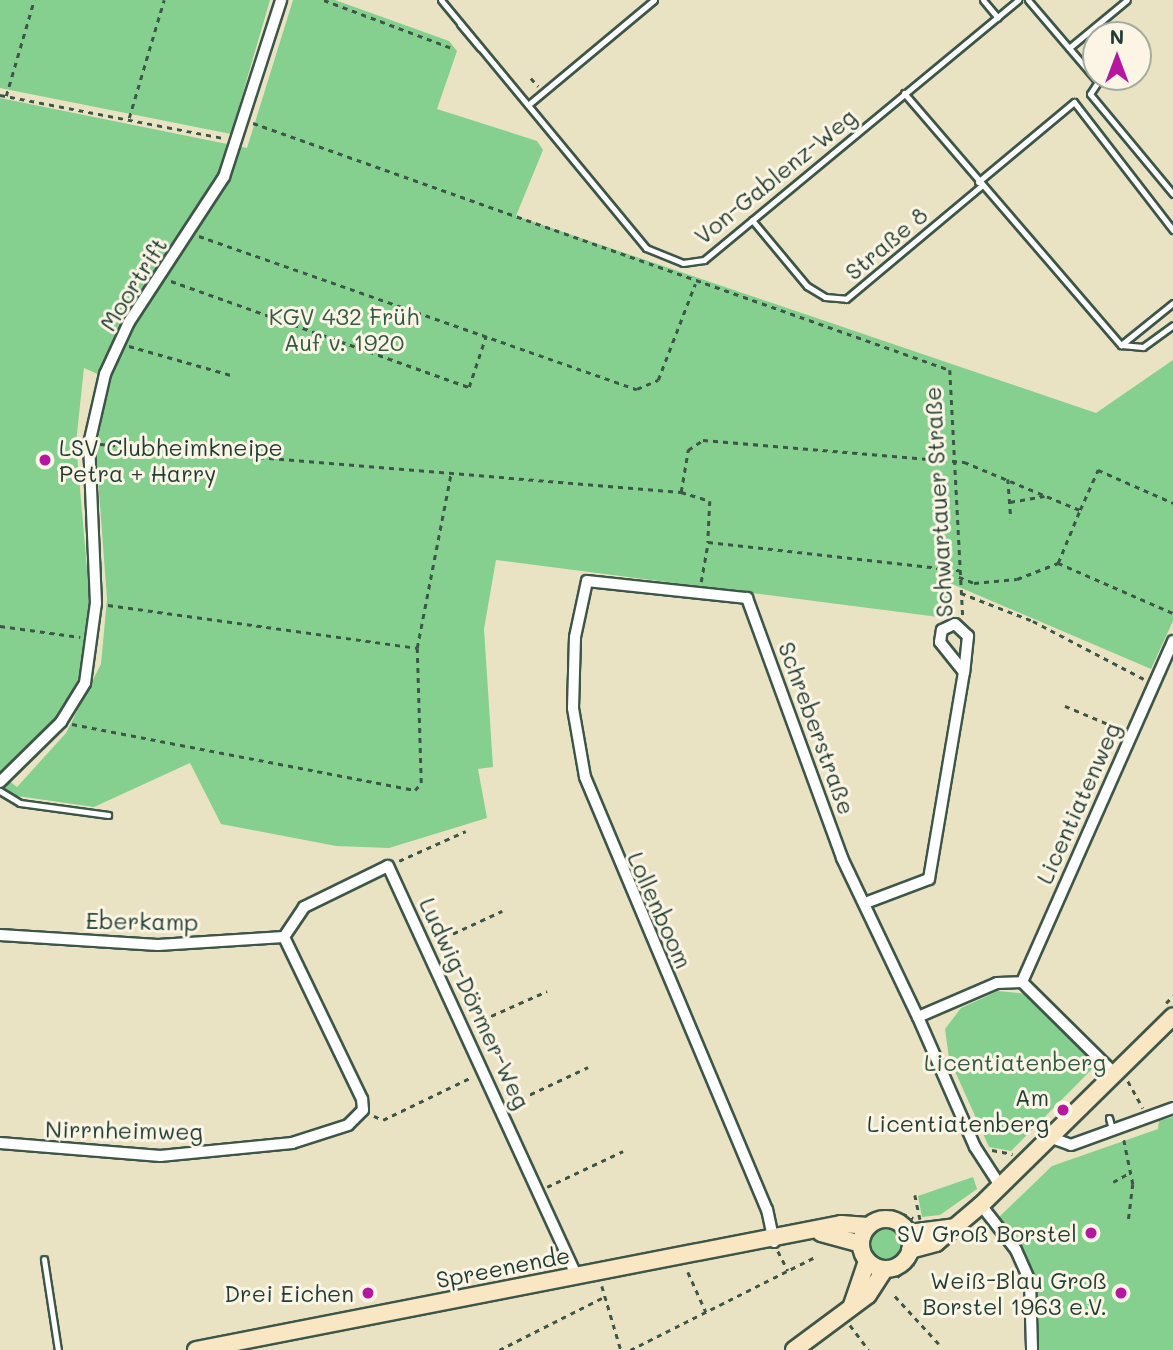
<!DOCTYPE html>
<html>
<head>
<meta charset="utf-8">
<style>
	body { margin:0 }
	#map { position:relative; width:1173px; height:1350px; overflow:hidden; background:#eae3c3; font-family:Mali,sans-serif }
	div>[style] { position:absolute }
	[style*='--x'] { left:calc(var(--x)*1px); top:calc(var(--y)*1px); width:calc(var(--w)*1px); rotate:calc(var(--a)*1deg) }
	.green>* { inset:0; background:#85d08e }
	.round { border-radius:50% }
	.path>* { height:2.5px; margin-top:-1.25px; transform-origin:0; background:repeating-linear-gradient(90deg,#3d5649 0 5px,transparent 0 10px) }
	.roads { filter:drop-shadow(2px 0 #3d5649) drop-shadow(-2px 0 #3d5649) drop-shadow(0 2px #3d5649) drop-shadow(0 -2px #3d5649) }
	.lane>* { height:5px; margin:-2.5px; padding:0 2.5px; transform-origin:2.5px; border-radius:2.5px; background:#fff }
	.street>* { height:10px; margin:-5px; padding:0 5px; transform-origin:5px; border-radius:5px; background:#fff }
	.secondary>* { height:16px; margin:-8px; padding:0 8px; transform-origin:8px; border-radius:8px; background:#f9e7c3 }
	.secondary>.ring { margin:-8px; padding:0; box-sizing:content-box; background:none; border:16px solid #f9e7c3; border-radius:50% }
	.dots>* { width:19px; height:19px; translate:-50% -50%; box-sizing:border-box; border:4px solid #fcf5e5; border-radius:50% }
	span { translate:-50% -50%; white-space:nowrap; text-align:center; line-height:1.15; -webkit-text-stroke:6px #fcf5e5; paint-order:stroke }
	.street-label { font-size:23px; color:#1f3d34 }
	.park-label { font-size:23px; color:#335a46 }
	.poi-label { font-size:23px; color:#1f3d34 }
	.left { translate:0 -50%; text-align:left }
	.right { translate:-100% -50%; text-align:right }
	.north { position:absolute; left:1082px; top:21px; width:70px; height:70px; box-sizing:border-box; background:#fcf5e5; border:2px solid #a4ab9e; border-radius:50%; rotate:0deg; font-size:19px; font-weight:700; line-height:28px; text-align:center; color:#1f3d34 }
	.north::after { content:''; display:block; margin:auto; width:24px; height:32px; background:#b5179e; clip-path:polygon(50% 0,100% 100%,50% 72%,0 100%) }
</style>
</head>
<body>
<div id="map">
	<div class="green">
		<i style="clip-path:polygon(0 0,270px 0,231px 134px,0 88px)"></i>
		<i style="clip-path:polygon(293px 0,335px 0,449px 41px,457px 51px,437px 109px,537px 141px,543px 150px,516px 216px,1096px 413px,1173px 360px,1173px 621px,1151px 669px,952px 584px,954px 619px,496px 560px,484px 629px,493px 767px,478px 769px,487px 818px,389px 848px,336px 846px,221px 824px,190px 763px,94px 807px,10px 795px,1px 786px,8px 780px,17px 787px,66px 733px,101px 664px,107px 599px,96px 452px,109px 379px,84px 368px,76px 443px,90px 603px,82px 671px,61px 712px,0 773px,0 98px,247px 148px)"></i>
		<i style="clip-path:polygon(998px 991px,1028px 994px,1096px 1065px,1011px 1151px,989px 1147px,949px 1058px,945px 1029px,961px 1008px)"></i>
		<i style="clip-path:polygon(1173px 1117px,1173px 1350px,1036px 1350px,1035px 1279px,998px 1218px,1052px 1166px,1158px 1129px,1159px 1121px)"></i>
		<i style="clip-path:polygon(973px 1177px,977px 1189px,940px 1215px,922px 1217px,918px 1196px)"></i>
		<i class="round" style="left:870px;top:1229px;width:32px;height:32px"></i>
	</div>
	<div class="path">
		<i style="--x:324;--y:0;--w:137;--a:20.6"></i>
		<i style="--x:531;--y:78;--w:11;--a:49"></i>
		<i style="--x:0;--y:95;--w:228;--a:10.9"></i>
		<i style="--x:6;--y:96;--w:100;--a:-73.7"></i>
		<i style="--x:129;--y:118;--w:123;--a:-73.5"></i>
		<i style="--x:253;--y:123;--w:739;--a:19.51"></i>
		<i style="--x:950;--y:370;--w:247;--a:87"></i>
		<i style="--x:199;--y:236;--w:464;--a:19.3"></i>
		<i style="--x:637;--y:389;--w:23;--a:-23"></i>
		<i style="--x:658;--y:380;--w:103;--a:-68.9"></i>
		<i style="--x:171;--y:281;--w:316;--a:19.6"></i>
		<i style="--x:469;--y:387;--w:54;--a:-71.6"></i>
		<i style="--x:129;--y:346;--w:106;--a:15.9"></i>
		<i style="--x:100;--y:444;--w:583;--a:4.72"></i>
		<i style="--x:681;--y:492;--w:43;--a:-80.5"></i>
		<i style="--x:688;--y:450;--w:18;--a:-34"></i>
		<i style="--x:703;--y:440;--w:262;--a:4.8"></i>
		<i style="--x:964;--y:462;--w:126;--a:22.5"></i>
		<i style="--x:1080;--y:510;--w:44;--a:-65.8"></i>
		<i style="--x:1098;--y:470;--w:82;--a:23.7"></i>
		<i style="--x:1008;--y:479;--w:40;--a:85.7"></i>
		<i style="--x:681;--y:492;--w:30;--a:17"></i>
		<i style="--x:710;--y:501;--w:41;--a:92.8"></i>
		<i style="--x:1010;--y:502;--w:35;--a:-10"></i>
		<i style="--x:1058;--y:563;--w:125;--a:23.5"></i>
		<i style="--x:959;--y:577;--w:16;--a:22"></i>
		<i style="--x:974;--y:583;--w:43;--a:-5.3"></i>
		<i style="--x:1017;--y:579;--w:44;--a:-21.3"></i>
		<i style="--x:1058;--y:563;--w:57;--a:-67.5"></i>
		<i style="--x:701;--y:582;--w:41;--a:-80.1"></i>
		<i style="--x:708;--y:542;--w:253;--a:6.4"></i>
		<i style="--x:961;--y:593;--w:77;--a:21.3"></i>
		<i style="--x:1033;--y:621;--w:125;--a:27.6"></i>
		<i style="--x:108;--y:605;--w:312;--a:7.9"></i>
		<i style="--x:0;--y:626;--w:81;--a:7.8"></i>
		<i style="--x:1065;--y:706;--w:60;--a:22.7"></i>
		<i style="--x:72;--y:724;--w:349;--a:10.9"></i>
		<i style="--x:415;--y:790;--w:9;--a:-49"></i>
		<i style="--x:421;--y:783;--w:135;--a:-91.7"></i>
		<i style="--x:417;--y:648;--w:178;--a:-79"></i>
		<i style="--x:399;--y:861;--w:73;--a:-24.1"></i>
		<i style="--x:435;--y:942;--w:74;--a:-24.8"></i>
		<i style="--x:1166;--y:1003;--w:10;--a:-45"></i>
		<i style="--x:473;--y:1024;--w:81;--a:-24"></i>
		<i style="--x:1128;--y:1081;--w:31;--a:61"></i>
		<i style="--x:512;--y:1103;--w:84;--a:-25.3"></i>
		<i style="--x:374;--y:1116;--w:10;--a:24"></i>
		<i style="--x:383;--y:1120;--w:99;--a:-25.8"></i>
		<i style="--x:1124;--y:1140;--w:45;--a:78.4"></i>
		<i style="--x:1133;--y:1184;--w:35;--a:97"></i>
		<i style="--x:992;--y:1150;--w:21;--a:11"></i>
		<i style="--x:1113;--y:1182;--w:21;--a:-29"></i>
		<i style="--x:547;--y:1187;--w:84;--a:-25.3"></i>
		<i style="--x:915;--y:1195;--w:25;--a:78"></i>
		<i style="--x:873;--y:1212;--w:20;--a:-6"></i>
		<i style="--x:893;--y:1210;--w:22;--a:22"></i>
		<i style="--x:778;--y:1251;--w:22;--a:63"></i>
		<i style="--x:688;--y:1272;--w:44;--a:65.8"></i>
		<i style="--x:897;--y:1277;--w:21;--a:-37"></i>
		<i style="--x:602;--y:1286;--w:67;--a:73.5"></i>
		<i style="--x:895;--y:1296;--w:65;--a:47.5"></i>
		<i style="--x:850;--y:1325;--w:31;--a:53"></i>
		<i style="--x:499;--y:1350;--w:118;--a:-26.8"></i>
		<i style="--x:630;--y:1350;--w:209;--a:-26.7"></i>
	</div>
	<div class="roads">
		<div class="lane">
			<i style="--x:441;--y:0;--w:322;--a:50.4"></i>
			<i style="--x:646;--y:248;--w:40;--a:22"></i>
			<i style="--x:683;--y:263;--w:21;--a:-8"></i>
			<i style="--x:704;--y:260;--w:408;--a:-39.6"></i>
			<i style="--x:983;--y:0;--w:23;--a:50"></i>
			<i style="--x:1028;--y:0;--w:108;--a:49.5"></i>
			<i style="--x:1098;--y:82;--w:14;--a:124"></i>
			<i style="--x:1090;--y:94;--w:130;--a:50.3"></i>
			<i style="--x:460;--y:24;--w:31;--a:50"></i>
			<i style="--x:1069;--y:48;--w:75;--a:-39.6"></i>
			<i style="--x:904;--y:93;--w:333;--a:49.3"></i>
			<i style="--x:1121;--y:345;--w:22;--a:5"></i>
			<i style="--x:1143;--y:347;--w:37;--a:-36"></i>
			<i style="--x:528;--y:105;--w:164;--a:-39.8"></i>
			<i style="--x:978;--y:182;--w:125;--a:-39.8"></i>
			<i style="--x:1074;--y:102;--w:162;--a:52.3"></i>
			<i style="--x:752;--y:220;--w:86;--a:50.2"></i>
			<i style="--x:807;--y:286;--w:21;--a:31"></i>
			<i style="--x:825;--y:297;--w:21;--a:5"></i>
			<i style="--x:846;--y:299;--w:176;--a:-39.9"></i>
			<i style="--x:1121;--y:345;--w:67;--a:-38.9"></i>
			<i style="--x:0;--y:791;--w:23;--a:31"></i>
			<i style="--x:20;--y:803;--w:89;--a:7.8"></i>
			<i style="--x:1109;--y:1118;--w:11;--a:75"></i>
			<i style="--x:44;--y:1259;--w:92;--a:81.3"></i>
		</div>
		<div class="street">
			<i style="--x:955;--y:624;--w:18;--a:43"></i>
			<i style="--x:968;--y:636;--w:36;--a:96"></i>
			<i style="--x:964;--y:672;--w:38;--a:-129"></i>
			<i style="--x:940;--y:642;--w:12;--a:-81"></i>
			<i style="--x:942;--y:630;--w:14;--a:-25"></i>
			<i style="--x:0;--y:782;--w:86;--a:-44.5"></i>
			<i style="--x:61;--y:722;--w:46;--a:-58.4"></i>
			<i style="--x:85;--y:683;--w:81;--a:-82.2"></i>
			<i style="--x:96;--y:603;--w:159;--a:-92.5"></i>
			<i style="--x:89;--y:444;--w:72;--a:-77.1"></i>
			<i style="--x:105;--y:374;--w:57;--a:-65.2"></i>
			<i style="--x:129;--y:322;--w:173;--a:-56.8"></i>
			<i style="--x:224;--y:177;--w:186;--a:-72.1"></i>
			<i style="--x:868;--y:902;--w:65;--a:-20.7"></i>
			<i style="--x:929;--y:879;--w:210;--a:-80.4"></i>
			<i style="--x:0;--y:935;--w:158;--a:3.6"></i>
			<i style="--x:158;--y:945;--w:126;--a:-3.6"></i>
			<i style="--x:284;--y:937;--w:36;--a:-56"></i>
			<i style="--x:304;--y:907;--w:93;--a:-26"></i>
			<i style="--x:388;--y:866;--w:451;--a:65.3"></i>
			<i style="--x:1022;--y:982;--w:373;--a:-66.1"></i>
			<i style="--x:1052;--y:1138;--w:20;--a:20"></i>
			<i style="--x:1071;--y:1145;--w:109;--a:-19.9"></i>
			<i style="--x:0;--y:1143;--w:161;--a:4.6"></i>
			<i style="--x:160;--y:1156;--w:133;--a:-5.6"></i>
			<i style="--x:292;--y:1143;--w:59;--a:-17.8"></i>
			<i style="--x:348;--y:1125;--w:21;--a:-45"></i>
			<i style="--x:363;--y:1110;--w:11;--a:-95"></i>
			<i style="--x:362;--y:1099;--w:180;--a:-115.7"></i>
			<i style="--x:1001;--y:1187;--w:48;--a:-123"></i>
			<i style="--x:975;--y:1147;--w:142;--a:-113.7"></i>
			<i style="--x:918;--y:1017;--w:86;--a:-23.3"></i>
			<i style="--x:997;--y:983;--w:25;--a:-2"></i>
			<i style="--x:1022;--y:982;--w:131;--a:44.7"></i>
			<i style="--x:981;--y:1205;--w:57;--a:52.1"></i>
			<i style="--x:1016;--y:1250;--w:34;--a:66"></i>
			<i style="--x:1030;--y:1281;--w:69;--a:88.3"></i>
			<i style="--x:774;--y:1242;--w:33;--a:-102"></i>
			<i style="--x:767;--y:1210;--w:470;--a:-112.8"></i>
			<i style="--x:585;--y:777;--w:70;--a:-99.9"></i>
			<i style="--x:573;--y:708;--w:71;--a:-88.4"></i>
			<i style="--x:575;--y:637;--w:57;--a:-77.9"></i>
			<i style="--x:587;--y:581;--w:161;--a:6.1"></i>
			<i style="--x:747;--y:598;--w:277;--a:69.9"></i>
			<i style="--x:842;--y:858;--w:176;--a:64.5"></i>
		</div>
		<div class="secondary">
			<i class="ring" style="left:861px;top:1219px;width:34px;height:34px"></i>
			<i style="--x:821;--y:1233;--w:41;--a:15.4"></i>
			<i style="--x:909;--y:1233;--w:46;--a:-7.4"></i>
			<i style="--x:910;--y:1250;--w:27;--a:-15"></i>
			<i style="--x:936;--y:1243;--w:59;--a:-40.2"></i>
			<i style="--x:981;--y:1205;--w:269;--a:-44.5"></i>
			<i style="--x:852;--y:1305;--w:46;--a:-71.2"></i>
			<i style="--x:196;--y:1350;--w:657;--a:-11.05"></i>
			<i style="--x:841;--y:1224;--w:27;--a:4"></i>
			<i style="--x:794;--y:1350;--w:92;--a:-36.6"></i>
			<i style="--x:868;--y:1295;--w:31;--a:-57"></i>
		</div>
	</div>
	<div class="dots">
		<i style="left:45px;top:460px;background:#b5179e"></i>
		<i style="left:1063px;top:1110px;background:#b5179e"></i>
		<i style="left:1091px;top:1233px;background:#b5179e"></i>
		<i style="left:368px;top:1293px;background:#b5179e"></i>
		<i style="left:1121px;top:1293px;background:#b5179e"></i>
	</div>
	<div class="street-label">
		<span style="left:775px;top:176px;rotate:-39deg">Von-Gablenz-Weg</span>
		<span style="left:886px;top:243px;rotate:-40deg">Straße 8</span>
		<span style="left:133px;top:284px;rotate:-58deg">Moortrift</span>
		<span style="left:938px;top:502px;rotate:-93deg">Schwartauer Straße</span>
		<span style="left:817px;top:728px;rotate:70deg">Schreberstraße</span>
		<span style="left:1078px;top:803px;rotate:-66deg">Licentiatenweg</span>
		<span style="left:660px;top:910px;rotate:66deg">Lollenboom</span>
		<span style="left:142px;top:921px;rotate:1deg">Eberkamp</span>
		<span style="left:475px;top:1003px;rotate:65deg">Ludwig-Dörmer-Weg</span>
		<span style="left:124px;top:1130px;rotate:1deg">Nirrnheimweg</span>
		<span style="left:503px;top:1267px;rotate:-11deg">Spreenende</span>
	</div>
	<div class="park-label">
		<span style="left:344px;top:329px">KGV 432 Früh<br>Auf v. 1920</span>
		<span style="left:1015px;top:1062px">Licentiatenberg</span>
	</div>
	<div class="poi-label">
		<span class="left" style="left:59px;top:460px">LSV Clubheimkneipe<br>Petra + Harry</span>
		<span class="right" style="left:1049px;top:1110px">Am<br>Licentiatenberg</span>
		<span class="right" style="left:1077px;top:1233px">SV Groß Borstel</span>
		<span class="right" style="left:1107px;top:1293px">Weiß-Blau Groß<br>Borstel 1963 e.V.</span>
		<span class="right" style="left:354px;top:1293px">Drei Eichen</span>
	</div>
	<div class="north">N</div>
</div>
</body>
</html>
